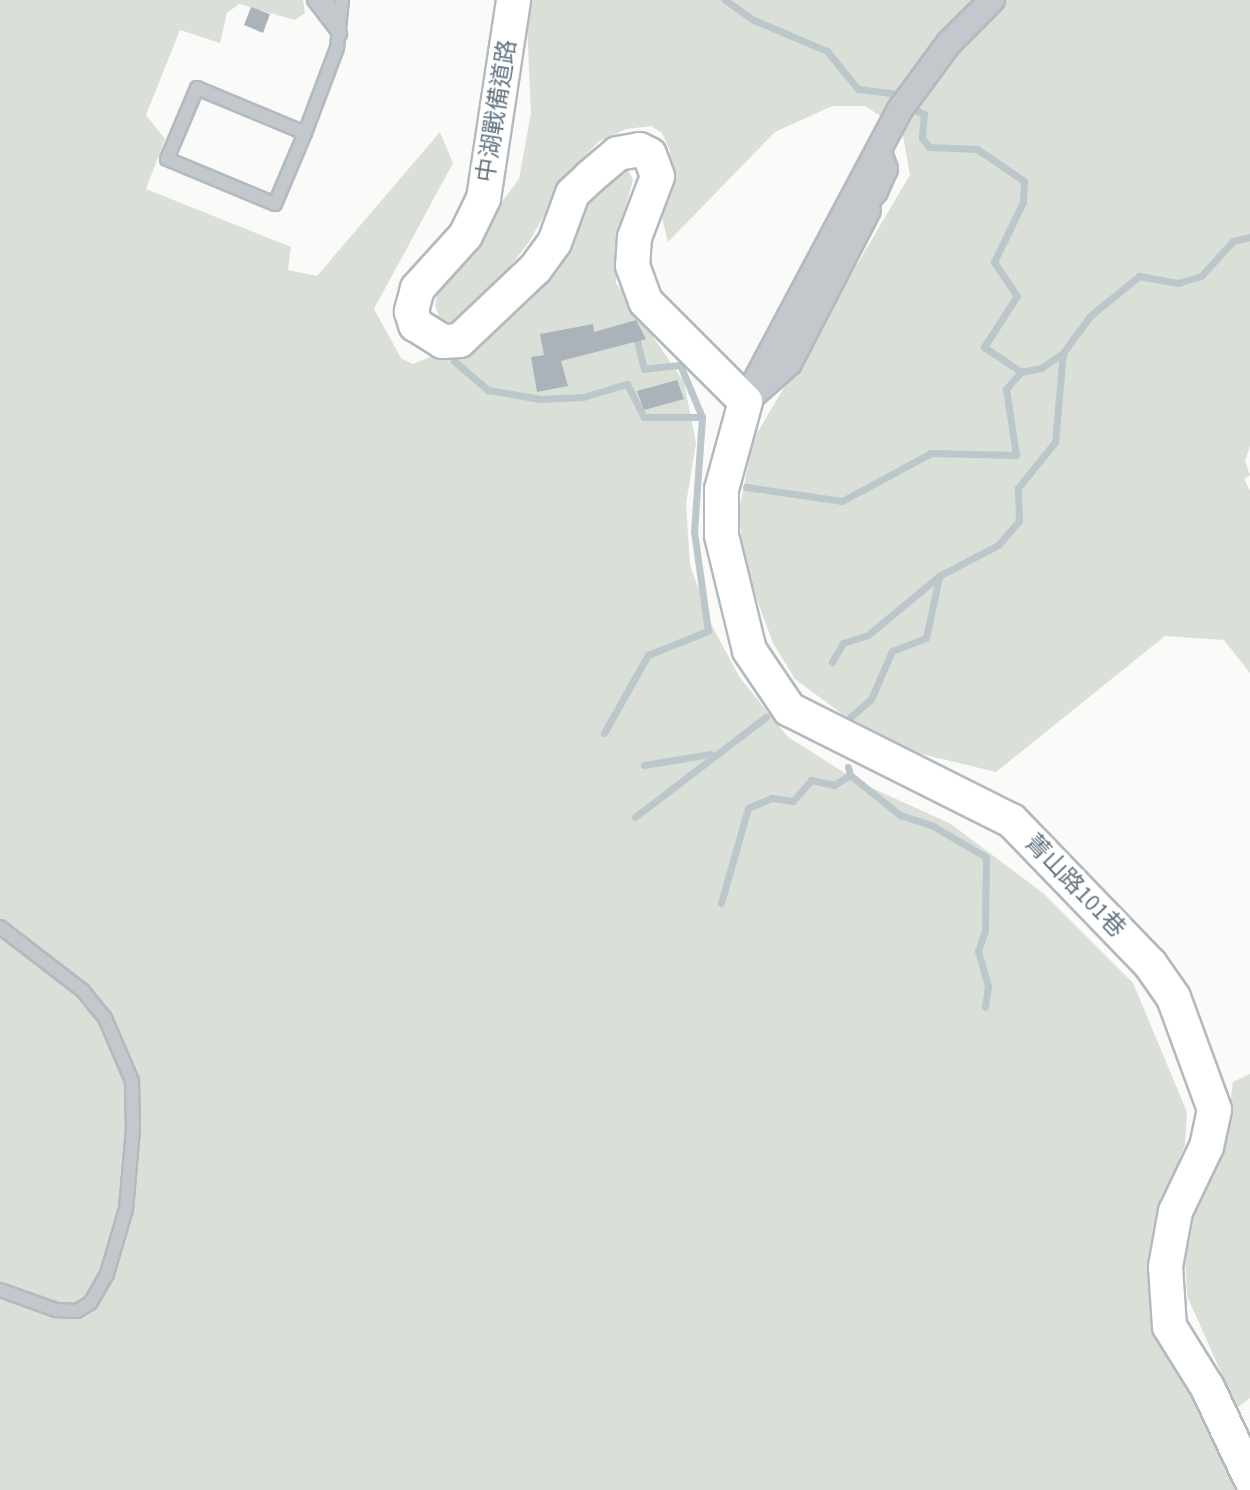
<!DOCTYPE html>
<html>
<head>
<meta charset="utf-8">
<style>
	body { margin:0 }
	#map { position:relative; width:1250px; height:1490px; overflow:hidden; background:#fafaf8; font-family:"Source Sans 3","Noto Sans TC",sans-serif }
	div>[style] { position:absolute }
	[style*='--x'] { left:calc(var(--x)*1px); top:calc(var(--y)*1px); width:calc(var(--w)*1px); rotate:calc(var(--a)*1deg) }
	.green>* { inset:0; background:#dadfd7 }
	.stream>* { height:7px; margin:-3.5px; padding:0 3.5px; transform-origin:3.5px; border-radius:3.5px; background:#bbc7cb }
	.building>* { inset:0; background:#aab3b9 }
	.roads { filter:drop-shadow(2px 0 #b3babf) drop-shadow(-2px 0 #b3babf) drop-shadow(0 2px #b3babf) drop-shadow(0 -2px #b3babf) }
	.lane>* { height:12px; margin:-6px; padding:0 6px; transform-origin:6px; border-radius:6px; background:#c3c8cc }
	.street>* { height:24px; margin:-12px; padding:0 12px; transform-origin:12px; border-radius:12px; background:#c3c8cc }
	.secondary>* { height:33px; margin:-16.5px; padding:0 16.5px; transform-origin:16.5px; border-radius:16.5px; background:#fff }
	span { translate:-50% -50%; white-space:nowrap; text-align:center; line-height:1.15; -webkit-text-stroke:7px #fff; paint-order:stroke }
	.street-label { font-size:24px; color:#657683 }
</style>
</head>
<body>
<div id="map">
	<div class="green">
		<i style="clip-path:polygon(0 0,303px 0,305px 13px,295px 20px,239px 4px,227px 13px,220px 43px,180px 30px,146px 115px,165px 139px,146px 189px,291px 247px,288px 270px,317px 276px,440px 132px,453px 163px,374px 309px,401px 358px,413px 364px,444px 351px,578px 208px,620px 168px,628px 170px,633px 180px,619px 230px,616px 283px,684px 382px,696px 443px,686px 504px,690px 565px,711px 624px,740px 678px,788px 737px,859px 782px,951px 824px,1043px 893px,1133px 983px,1187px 1112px,1185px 1145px,1161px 1204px,1153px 1275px,1250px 1490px,0 1490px)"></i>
		<i style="clip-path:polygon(526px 0,1250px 0,1250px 446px,1245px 461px,1250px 475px,1244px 479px,1250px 491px,1250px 673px,1224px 640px,1165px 636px,996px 772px,917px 753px,842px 714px,795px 679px,773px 643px,744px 565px,739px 511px,753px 440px,910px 175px,902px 130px,865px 106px,832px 106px,775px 132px,668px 242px,660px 209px,670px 151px,662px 133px,651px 126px,627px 129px,599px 141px,567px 175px,529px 242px,501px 278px,451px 322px,441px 323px,435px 305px,439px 285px,519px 179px,531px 113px)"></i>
		<i style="clip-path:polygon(1250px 1074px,1250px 1398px,1237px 1408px,1187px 1296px,1185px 1257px,1190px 1210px,1225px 1137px,1233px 1082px)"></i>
	</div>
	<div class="stream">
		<i style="--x:725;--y:0;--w:35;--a:35"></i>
		<i style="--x:754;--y:20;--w:79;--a:23"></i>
		<i style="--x:827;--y:51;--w:49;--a:50.8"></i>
		<i style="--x:858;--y:89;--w:35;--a:7"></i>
		<i style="--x:917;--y:111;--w:8;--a:23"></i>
		<i style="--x:924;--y:114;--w:24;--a:95"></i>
		<i style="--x:922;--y:138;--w:11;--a:52"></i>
		<i style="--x:929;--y:147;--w:48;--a:2.4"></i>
		<i style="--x:977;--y:149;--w:57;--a:34.2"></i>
		<i style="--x:1024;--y:181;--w:21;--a:93"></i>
		<i style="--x:1023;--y:202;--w:67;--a:115.8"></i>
		<i style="--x:994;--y:262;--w:41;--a:55.9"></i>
		<i style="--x:1017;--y:296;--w:61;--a:122.9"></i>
		<i style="--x:984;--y:347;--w:45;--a:34"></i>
		<i style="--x:1021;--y:372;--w:20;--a:-11"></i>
		<i style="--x:1041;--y:368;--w:27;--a:-34"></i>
		<i style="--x:1063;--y:353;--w:46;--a:-53.9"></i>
		<i style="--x:1090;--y:316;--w:63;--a:-39.2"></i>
		<i style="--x:1139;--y:276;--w:40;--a:10"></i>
		<i style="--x:1178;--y:283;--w:24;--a:-17"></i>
		<i style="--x:1201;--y:276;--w:47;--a:-47.6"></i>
		<i style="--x:1233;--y:241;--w:17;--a:-13"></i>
		<i style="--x:454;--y:361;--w:45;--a:40.5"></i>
		<i style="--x:488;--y:390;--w:53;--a:9.8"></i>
		<i style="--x:540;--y:399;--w:43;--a:-2.7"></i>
		<i style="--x:583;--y:397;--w:46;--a:-16.5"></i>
		<i style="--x:627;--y:384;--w:37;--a:63"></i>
		<i style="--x:644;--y:417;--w:58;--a:0"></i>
		<i style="--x:746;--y:487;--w:97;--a:8.3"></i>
		<i style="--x:842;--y:501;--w:101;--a:-28.3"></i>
		<i style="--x:931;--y:453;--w:85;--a:1.3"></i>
		<i style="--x:1016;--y:455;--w:67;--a:-98.6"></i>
		<i style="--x:1006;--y:389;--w:23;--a:-49"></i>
		<i style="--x:832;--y:662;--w:22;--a:-60"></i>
		<i style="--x:843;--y:643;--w:26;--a:-18"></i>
		<i style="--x:868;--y:635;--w:92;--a:-39.7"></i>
		<i style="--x:939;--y:576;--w:67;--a:-27.7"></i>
		<i style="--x:998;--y:545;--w:32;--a:-49"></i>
		<i style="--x:1019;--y:521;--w:33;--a:-92"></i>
		<i style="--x:1018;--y:488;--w:59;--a:-51.2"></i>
		<i style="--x:1055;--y:442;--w:89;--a:-84.9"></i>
		<i style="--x:848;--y:719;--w:30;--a:-41"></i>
		<i style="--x:871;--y:699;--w:52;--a:-66.4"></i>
		<i style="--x:892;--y:651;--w:36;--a:-21"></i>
		<i style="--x:926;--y:638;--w:62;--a:-78"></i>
		<i style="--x:604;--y:733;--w:90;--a:-60.6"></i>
		<i style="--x:648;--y:655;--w:65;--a:-21.8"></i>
		<i style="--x:708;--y:631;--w:100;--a:-98"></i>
		<i style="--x:694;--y:532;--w:115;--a:-86"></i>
		<i style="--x:702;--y:417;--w:56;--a:-112.9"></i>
		<i style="--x:680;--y:365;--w:36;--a:174"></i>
		<i style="--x:644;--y:369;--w:37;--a:-104"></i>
		<i style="--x:644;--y:765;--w:67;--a:-9.5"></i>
		<i style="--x:848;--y:767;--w:8;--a:76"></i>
		<i style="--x:850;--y:775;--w:64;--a:38.7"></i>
		<i style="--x:900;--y:815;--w:35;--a:18"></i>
		<i style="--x:933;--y:826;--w:61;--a:30.3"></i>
		<i style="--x:986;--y:857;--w:73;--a:90.8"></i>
		<i style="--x:985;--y:930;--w:22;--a:108"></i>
		<i style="--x:978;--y:951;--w:36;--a:74"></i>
		<i style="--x:988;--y:986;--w:21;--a:98"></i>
		<i style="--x:635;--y:817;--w:165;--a:-37.4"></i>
		<i style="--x:721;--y:903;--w:99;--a:-74.1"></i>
		<i style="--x:748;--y:808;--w:26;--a:-23"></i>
		<i style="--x:772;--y:798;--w:21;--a:8"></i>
		<i style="--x:793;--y:801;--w:28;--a:-49"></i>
		<i style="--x:811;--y:780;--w:24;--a:12"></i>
		<i style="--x:834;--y:785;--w:19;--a:-32"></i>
	</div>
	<div class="building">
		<i style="clip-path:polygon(251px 7px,270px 14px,263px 33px,244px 25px)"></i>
		<i style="clip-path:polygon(636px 320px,646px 339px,561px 361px,568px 386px,537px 392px,531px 357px,544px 355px,540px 334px,593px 324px,594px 332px)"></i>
		<i style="clip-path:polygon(677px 380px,684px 399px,644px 410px,637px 391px)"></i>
	</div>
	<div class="roads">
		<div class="lane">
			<i style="--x:314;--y:0;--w:43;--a:52.6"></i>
			<i style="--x:328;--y:0;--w:28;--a:72"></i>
			<i style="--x:197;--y:88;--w:117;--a:22.6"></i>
			<i style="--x:305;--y:133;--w:77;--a:112.9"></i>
			<i style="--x:275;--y:204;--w:117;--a:-157.4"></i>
			<i style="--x:167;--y:159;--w:77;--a:-67.1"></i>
			<i style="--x:305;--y:133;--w:91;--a:-69.4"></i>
			<i style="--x:337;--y:48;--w:48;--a:-84.1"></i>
			<i style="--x:0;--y:927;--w:105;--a:37.6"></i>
			<i style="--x:83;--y:991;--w:35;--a:51"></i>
			<i style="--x:105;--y:1018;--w:69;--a:66.8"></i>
			<i style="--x:132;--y:1081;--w:48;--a:88.8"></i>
			<i style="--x:133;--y:1129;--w:80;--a:95"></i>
			<i style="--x:126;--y:1209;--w:68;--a:106.3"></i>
			<i style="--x:107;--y:1274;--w:34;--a:120"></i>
			<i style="--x:90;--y:1303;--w:15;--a:148"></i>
			<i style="--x:77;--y:1311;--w:21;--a:-177"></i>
			<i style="--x:56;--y:1310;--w:59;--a:-160.3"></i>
		</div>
		<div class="street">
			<i style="--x:848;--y:223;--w:42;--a:-49.8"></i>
			<i style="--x:875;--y:191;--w:24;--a:-66"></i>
			<i style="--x:885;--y:169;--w:17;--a:-111"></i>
			<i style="--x:754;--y:394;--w:47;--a:-41.5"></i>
			<i style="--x:789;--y:363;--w:172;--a:-62.7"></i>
			<i style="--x:745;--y:401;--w:332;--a:-62"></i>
			<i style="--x:901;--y:108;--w:81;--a:-53.6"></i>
			<i style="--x:949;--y:43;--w:61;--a:-45"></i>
		</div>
		<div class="secondary">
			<i style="--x:513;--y:0;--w:200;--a:98.6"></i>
			<i style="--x:483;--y:198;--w:41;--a:115.9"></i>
			<i style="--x:465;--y:235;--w:72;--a:132.2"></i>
			<i style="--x:417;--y:288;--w:24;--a:105"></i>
			<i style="--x:411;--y:311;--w:14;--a:73"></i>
			<i style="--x:415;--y:324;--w:32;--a:32"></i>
			<i style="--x:442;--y:341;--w:17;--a:-3"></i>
			<i style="--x:459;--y:340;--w:105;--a:-43.5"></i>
			<i style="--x:535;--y:268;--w:32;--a:-54"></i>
			<i style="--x:554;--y:242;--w:52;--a:-69.8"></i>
			<i style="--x:572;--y:193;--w:25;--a:-43"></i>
			<i style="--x:590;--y:176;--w:35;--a:-40"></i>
			<i style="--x:617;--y:153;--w:22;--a:-10"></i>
			<i style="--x:639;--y:149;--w:11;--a:27"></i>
			<i style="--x:649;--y:154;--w:23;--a:70"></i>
			<i style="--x:657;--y:176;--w:65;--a:110.7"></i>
			<i style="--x:634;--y:237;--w:28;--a:94"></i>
			<i style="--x:632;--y:265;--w:38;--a:70"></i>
			<i style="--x:645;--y:301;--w:141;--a:45"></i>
			<i style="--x:745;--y:401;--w:91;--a:105.3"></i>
			<i style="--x:721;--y:489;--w:46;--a:90"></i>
			<i style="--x:721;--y:535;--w:118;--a:76.3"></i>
			<i style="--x:749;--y:650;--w:71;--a:55.9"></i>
			<i style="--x:789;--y:709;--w:248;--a:26.6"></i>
			<i style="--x:1011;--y:820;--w:200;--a:46"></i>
			<i style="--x:1150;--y:964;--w:40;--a:55.1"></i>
			<i style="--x:1173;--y:997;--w:119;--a:69.9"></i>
			<i style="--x:1214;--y:1109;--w:38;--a:102"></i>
			<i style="--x:1206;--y:1146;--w:72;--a:115.5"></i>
			<i style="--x:1175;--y:1211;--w:56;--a:100.3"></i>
			<i style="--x:1165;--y:1266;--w:60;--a:86.2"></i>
			<i style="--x:1169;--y:1326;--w:72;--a:58.1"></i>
			<i style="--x:1207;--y:1387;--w:101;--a:64.7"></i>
		</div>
	</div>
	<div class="street-label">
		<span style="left:497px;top:111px;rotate:-81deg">中湖戰備道路</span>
		<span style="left:1075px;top:886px;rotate:46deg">菁山路101巷</span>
	</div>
</div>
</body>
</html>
